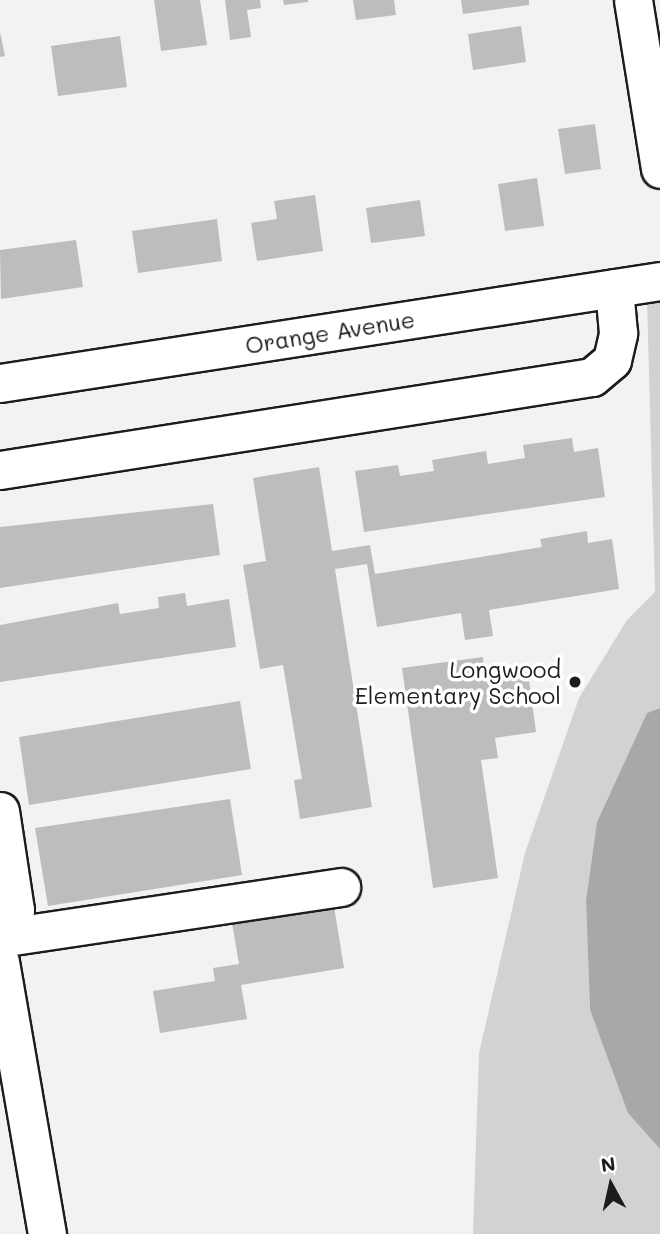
<!DOCTYPE html>
<html>
<head>
<meta charset="utf-8">
<style>
	body { margin:0 }
	#map { position:relative; width:660px; height:1234px; overflow:hidden; background:#f2f2f2; font-family:Mali,sans-serif }
	div>[style] { position:absolute }
	[style*='--x'] { left:calc(var(--x)*1px); top:calc(var(--y)*1px); width:calc(var(--w)*1px); rotate:calc(var(--a)*1deg) }
	.green>* { inset:0; background:#d2d2d2 }
	.water>* { inset:0; background:#a8a8a8 }
	.building>* { inset:0; background:#bdbdbd }
	.roads { filter:drop-shadow(2px 0 #1c1c1c) drop-shadow(-2px 0 #1c1c1c) drop-shadow(0 2px #1c1c1c) drop-shadow(0 -2px #1c1c1c) }
	.minor>* { height:37px; margin:-18.5px; padding:0 18.5px; transform-origin:18.5px; border-radius:18.5px; background:#fff }
	.dots>* { width:19px; height:19px; translate:-50% -50%; box-sizing:border-box; border:4px solid #fff; border-radius:50% }
	span { translate:-50% -50%; white-space:nowrap; text-align:center; line-height:1.15; -webkit-text-stroke:7px #fff; paint-order:stroke }
	.street-label { font-size:23px; color:#1c1c1c }
	.poi-label { font-size:23px; color:#1c1c1c }
	.right { translate:-100% -50%; text-align:right }
	.north { position:absolute; left:576px; top:1150px; width:70px; height:70px; -webkit-text-stroke:5px #fff; paint-order:stroke; rotate:352deg; font-size:19px; font-weight:700; line-height:28px; text-align:center; color:#1c1c1c }
	.north::after { content:''; display:block; margin:auto; width:24px; height:32px; background:#1c1c1c; clip-path:polygon(50% 0,100% 100%,50% 72%,0 100%) }
</style>
</head>
<body>
<div id="map">
	<div class="green">
		<i style="clip-path:polygon(660px 297px,660px 708px,647px 713px,597px 822px,586px 900px,590px 1010px,628px 1112px,660px 1149px,660px 1234px,473px 1234px,479px 1053px,525px 853px,579px 698px,627px 620px,655px 592px,647px 299px)"></i>
	</div>
	<div class="water">
		<i style="clip-path:polygon(660px 708px,660px 1149px,628px 1113px,590px 1010px,586px 900px,597px 822px,647px 713px)"></i>
	</div>
	<div class="building">
		<i style="clip-path:polygon(154px 0,200px 0,207px 45px,161px 51px)"></i>
		<i style="clip-path:polygon(225px 0,260px 0,261px 8px,247px 10px,251px 37px,230px 40px)"></i>
		<i style="clip-path:polygon(283px 0,308px 0,308px 2px,284px 5px)"></i>
		<i style="clip-path:polygon(353px 0,394px 0,396px 15px,356px 20px)"></i>
		<i style="clip-path:polygon(461px 0,529px 0,529px 5px,463px 14px)"></i>
		<i style="clip-path:polygon(521px 26px,526px 62px,473px 70px,468px 34px)"></i>
		<i style="clip-path:polygon(0 32px,5px 56px,0 57px)"></i>
		<i style="clip-path:polygon(120px 36px,127px 87px,58px 96px,51px 46px)"></i>
		<i style="clip-path:polygon(595px 124px,601px 169px,565px 174px,558px 129px)"></i>
		<i style="clip-path:polygon(537px 178px,544px 226px,505px 231px,498px 184px)"></i>
		<i style="clip-path:polygon(315px 195px,323px 251px,257px 261px,251px 223px,277px 219px,274px 201px)"></i>
		<i style="clip-path:polygon(420px 200px,425px 236px,371px 243px,366px 208px)"></i>
		<i style="clip-path:polygon(217px 219px,222px 261px,138px 273px,132px 231px)"></i>
		<i style="clip-path:polygon(76px 240px,83px 287px,1px 299px,0 250px)"></i>
		<i style="clip-path:polygon(572px 438px,574px 452px,598px 448px,605px 497px,364px 532px,355px 471px,398px 465px,400px 476px,434px 471px,432px 460px,486px 451px,488px 464px,525px 458px,523px 445px)"></i>
		<i style="clip-path:polygon(319px 467px,332px 551px,370px 545px,375px 574px,542px 547px,540px 539px,587px 531px,588px 543px,612px 539px,619px 589px,489px 610px,493px 636px,465px 640px,461px 613px,377px 627px,367px 564px,335px 569px,372px 807px,300px 819px,294px 780px,302px 779px,283px 665px,260px 669px,243px 565px,266px 561px,253px 478px)"></i>
		<i style="clip-path:polygon(213px 504px,220px 555px,0 588px,0 527px)"></i>
		<i style="clip-path:polygon(185px 593px,187px 606px,229px 599px,236px 647px,0 682px,0 625px,118px 603px,120px 614px,159px 608px,158px 597px)"></i>
		<i style="clip-path:polygon(483px 657px,485px 678px,528px 672px,536px 732px,495px 738px,498px 758px,481px 760px,498px 878px,433px 888px,402px 668px)"></i>
		<i style="clip-path:polygon(240px 701px,251px 769px,29px 805px,19px 737px)"></i>
		<i style="clip-path:polygon(230px 799px,242px 875px,48px 906px,35px 828px)"></i>
		<i style="clip-path:polygon(333px 900px,344px 968px,241px 985px,247px 1019px,160px 1033px,153px 991px,215px 981px,213px 968px,239px 964px,231px 917px)"></i>
	</div>
	<div class="roads">
		<div class="minor">
			<i style="--x:633;--y:0;--w:171;--a:80.9"></i>
			<i style="--x:0;--y:383;--w:668;--a:-8.79"></i>
			<i style="--x:0;--y:470;--w:599;--a:-8.93"></i>
			<i style="--x:592;--y:377;--w:26;--a:-40"></i>
			<i style="--x:612;--y:360;--w:28;--a:-77"></i>
			<i style="--x:618;--y:333;--w:45;--a:-95.1"></i>
			<i style="--x:0;--y:811;--w:100;--a:81.4"></i>
			<i style="--x:15;--y:910;--w:22;--a:133"></i>
			<i style="--x:0;--y:938;--w:345;--a:-8.5"></i>
			<i style="--x:0;--y:962;--w:276;--a:80.2"></i>
		</div>
	</div>
	<div class="dots">
		<i style="left:575px;top:682px;background:#1c1c1c"></i>
	</div>
	<div class="street-label">
		<span style="left:330px;top:332px;rotate:-9deg">Orange Avenue</span>
	</div>
	<div class="poi-label">
		<span class="right" style="left:561px;top:682px">Longwood<br>Elementary School</span>
	</div>
	<div class="north">N</div>
</div>
</body>
</html>
